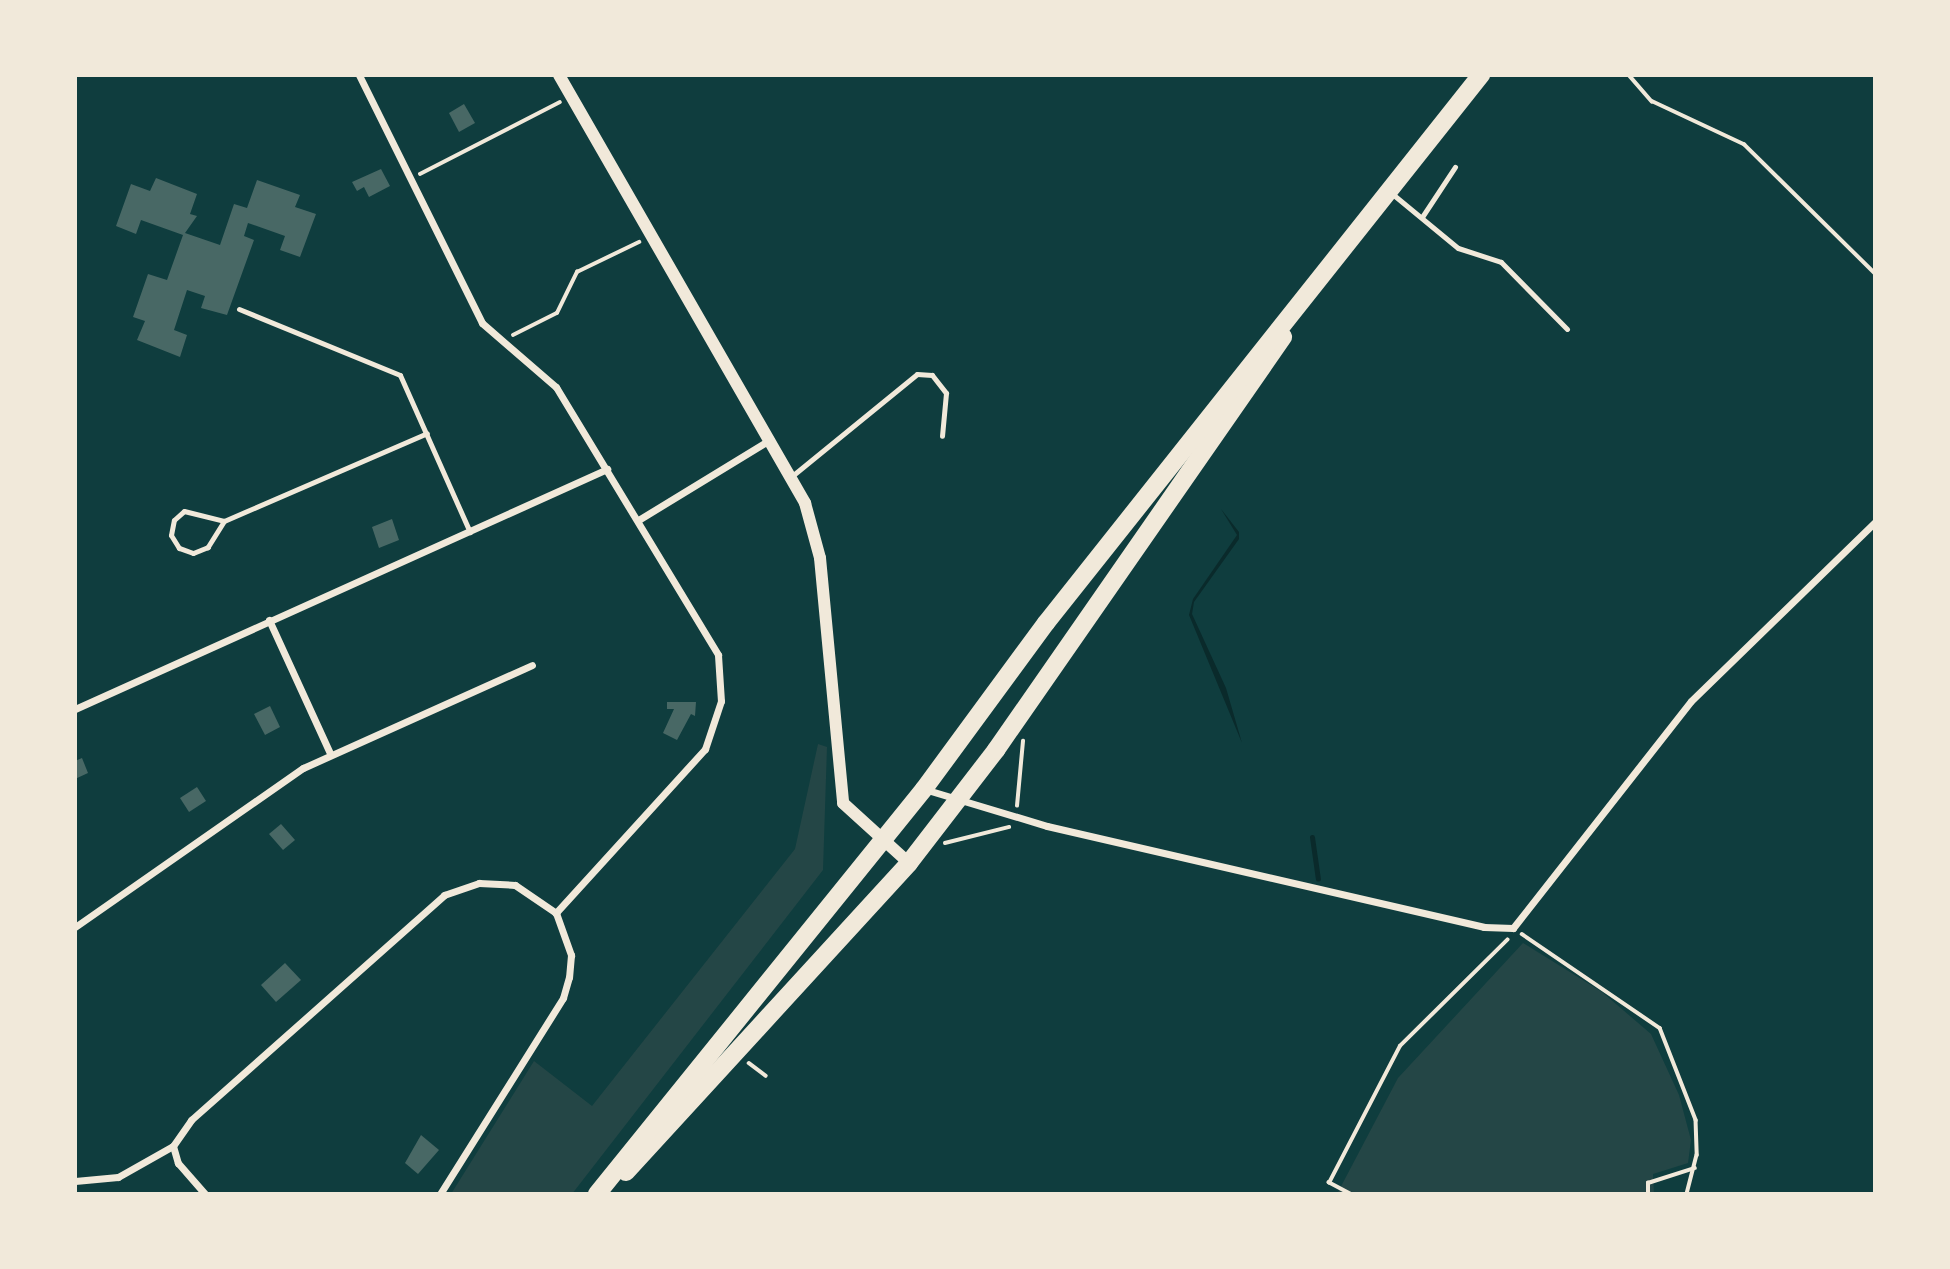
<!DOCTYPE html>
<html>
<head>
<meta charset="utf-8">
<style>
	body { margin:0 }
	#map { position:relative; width:1950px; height:1269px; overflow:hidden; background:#0f3d3e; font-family:"Archivo Narrow",sans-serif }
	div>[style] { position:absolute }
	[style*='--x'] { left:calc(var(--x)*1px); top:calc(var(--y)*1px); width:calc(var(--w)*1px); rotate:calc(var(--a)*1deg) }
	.green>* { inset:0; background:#244646 }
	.water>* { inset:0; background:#0a2a2b }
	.stream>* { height:5px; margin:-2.5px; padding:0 2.5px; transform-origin:2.5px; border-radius:2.5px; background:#0a2a2b }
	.building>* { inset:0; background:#486865 }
	.path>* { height:3.5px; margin:-1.75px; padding:0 1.75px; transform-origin:1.75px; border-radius:1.75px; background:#f1e9da }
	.service>* { height:5px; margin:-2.5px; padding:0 2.5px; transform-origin:2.5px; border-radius:2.5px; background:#f1e9da }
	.minor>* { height:7px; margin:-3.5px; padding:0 3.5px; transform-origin:3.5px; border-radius:3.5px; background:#f1e9da }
	.tertiary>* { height:12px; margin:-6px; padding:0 6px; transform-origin:6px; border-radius:6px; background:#f1e9da }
	.trunk>* { height:18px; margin:-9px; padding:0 9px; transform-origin:9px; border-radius:9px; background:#f1e9da }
	span { translate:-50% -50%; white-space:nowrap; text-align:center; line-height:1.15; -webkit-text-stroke:6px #f1e9da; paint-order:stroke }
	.frame { position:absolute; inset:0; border:77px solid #f1e9da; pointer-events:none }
</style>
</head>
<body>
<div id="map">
	<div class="green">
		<i style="clip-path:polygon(818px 744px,827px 747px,823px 870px,572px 1194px,451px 1194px,534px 1061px,592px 1106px,795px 849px)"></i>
		<i style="clip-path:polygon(1523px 943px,1602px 992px,1651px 1034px,1679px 1095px,1691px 1140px,1688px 1163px,1653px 1174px,1654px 1194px,1337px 1194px,1398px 1078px)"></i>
	</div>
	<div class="water">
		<i style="clip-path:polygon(1221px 509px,1239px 532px,1239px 539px,1194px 602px,1192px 614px,1226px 688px,1242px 743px,1189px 615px,1193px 599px,1237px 535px)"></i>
	</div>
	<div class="stream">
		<i style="--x:1312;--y:837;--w:42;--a:81.9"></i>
	</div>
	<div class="building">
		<i style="clip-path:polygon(464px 104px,475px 123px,459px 132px,449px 113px)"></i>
		<i style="clip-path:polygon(381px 169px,390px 186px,369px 197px,364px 187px,357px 191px,352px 182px)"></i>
		<i style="clip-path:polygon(156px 178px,197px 194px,190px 214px,197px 216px,185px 233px,220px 245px,234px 204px,247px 208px,257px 180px,300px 195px,295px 207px,316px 214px,300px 257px,280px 250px,285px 236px,248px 223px,244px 236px,254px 240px,227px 315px,201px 308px,205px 296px,187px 290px,174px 330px,187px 335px,180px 357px,137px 340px,145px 321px,133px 317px,148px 274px,167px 280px,183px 235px,141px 220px,136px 234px,116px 226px,131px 184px,150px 191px)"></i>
		<i style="clip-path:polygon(392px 519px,399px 540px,379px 548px,372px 527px)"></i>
		<i style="clip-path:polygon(667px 702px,696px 702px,695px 716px,691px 714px,677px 740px,663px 733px,674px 709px,667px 709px)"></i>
		<i style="clip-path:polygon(270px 706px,280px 727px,265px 735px,254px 714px)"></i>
		<i style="clip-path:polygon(82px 758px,88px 773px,75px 779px,75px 761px)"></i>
		<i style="clip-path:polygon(197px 787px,206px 801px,189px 812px,180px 798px)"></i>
		<i style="clip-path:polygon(281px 824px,295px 840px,283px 850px,269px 834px)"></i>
		<i style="clip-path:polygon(285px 963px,301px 980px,276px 1002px,261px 985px)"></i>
		<i style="clip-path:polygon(421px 1135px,439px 1150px,418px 1174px,405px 1163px)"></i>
	</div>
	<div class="path">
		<i style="--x:1629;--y:75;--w:35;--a:49"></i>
		<i style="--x:1652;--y:101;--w:102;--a:25.1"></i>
		<i style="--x:1744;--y:144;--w:184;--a:44.6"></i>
		<i style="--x:420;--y:174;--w:157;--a:-27.2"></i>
		<i style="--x:513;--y:335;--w:49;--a:-26.6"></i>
		<i style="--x:557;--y:313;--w:46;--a:-64"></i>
		<i style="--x:577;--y:272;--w:69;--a:-25.8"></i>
		<i style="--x:1017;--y:806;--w:65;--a:-84.7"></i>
		<i style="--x:945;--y:843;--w:66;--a:-14"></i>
		<i style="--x:1522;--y:934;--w:167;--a:34.3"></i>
		<i style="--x:1660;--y:1028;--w:99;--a:68.6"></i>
		<i style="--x:1696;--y:1120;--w:35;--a:88"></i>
		<i style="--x:1697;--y:1155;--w:40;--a:104.4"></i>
		<i style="--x:749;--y:1063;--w:21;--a:37"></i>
		<i style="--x:1350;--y:1194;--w:24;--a:-152"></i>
		<i style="--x:1329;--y:1183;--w:154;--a:-62.6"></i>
		<i style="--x:1400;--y:1046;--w:151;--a:-44.7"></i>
		<i style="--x:1648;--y:1194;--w:11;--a:-90"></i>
		<i style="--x:1648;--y:1183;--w:49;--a:-17.7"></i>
	</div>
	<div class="service">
		<i style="--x:1390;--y:192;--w:88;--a:39.5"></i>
		<i style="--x:1458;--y:248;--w:45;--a:18"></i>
		<i style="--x:1501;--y:262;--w:94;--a:45.4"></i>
		<i style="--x:1422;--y:217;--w:60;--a:-56.6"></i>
		<i style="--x:239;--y:309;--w:174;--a:22.3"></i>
		<i style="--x:400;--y:375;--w:172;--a:66"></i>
		<i style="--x:792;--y:476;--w:161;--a:-39.2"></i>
		<i style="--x:917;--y:374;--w:15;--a:4"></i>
		<i style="--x:932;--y:375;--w:23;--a:52"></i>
		<i style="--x:946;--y:393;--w:43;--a:95.3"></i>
		<i style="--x:224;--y:521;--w:31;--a:122"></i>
		<i style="--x:208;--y:547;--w:16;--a:158"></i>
		<i style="--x:193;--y:553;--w:15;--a:-160"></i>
		<i style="--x:179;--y:548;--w:15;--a:-122"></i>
		<i style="--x:171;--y:535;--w:15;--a:-79"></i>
		<i style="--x:174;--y:520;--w:13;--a:-42"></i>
		<i style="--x:184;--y:511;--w:41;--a:14"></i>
		<i style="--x:224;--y:521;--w:221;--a:-23.4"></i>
	</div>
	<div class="minor">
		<i style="--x:359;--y:75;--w:277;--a:63.6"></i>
		<i style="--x:482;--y:323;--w:98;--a:40.9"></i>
		<i style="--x:556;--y:387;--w:313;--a:58.8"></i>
		<i style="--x:718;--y:655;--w:46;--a:86.3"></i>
		<i style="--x:721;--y:701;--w:51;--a:108.4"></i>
		<i style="--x:705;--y:749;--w:222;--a:132.3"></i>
		<i style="--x:640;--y:519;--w:153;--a:-31.4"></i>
		<i style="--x:269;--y:620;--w:146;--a:65.4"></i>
		<i style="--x:75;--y:709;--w:584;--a:-24.28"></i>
		<i style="--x:924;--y:789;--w:128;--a:16.7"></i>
		<i style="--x:1047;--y:826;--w:449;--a:13"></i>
		<i style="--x:1484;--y:927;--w:29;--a:2"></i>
		<i style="--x:1513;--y:928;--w:288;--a:-51.9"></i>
		<i style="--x:1691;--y:701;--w:257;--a:-44.2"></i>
		<i style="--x:75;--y:927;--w:278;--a:-34.9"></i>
		<i style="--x:303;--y:768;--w:251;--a:-24.2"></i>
		<i style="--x:173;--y:1146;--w:18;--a:74"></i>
		<i style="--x:178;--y:1163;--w:41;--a:48.9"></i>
		<i style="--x:75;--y:1181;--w:43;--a:-5.3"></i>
		<i style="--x:118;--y:1177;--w:63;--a:-29.4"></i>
		<i style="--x:173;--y:1146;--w:32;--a:-55"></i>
		<i style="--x:191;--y:1120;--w:339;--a:-41.6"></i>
		<i style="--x:444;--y:895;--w:37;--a:-19"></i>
		<i style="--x:479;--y:883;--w:36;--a:3"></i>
		<i style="--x:515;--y:885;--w:50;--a:34.3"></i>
		<i style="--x:556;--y:913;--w:45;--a:70.3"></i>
		<i style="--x:571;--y:955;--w:22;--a:95"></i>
		<i style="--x:569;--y:977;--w:22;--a:106"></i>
		<i style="--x:563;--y:998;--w:231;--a:122.1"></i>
	</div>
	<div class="tertiary">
		<i style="--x:559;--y:75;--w:494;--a:60.1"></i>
		<i style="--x:805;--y:503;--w:57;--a:74.7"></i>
		<i style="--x:820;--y:558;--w:246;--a:84.6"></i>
		<i style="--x:843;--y:803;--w:89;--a:42.3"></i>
	</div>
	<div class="trunk">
		<i style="--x:626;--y:1172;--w:419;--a:-47.5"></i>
		<i style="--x:909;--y:863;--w:143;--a:-52.4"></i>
		<i style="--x:996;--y:750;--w:503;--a:-55.2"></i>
		<i style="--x:597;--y:1194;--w:521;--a:-51.08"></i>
		<i style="--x:924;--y:789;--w:206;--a:-53.7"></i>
		<i style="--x:1046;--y:623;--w:700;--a:-51.56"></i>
	</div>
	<div class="frame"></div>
</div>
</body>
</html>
